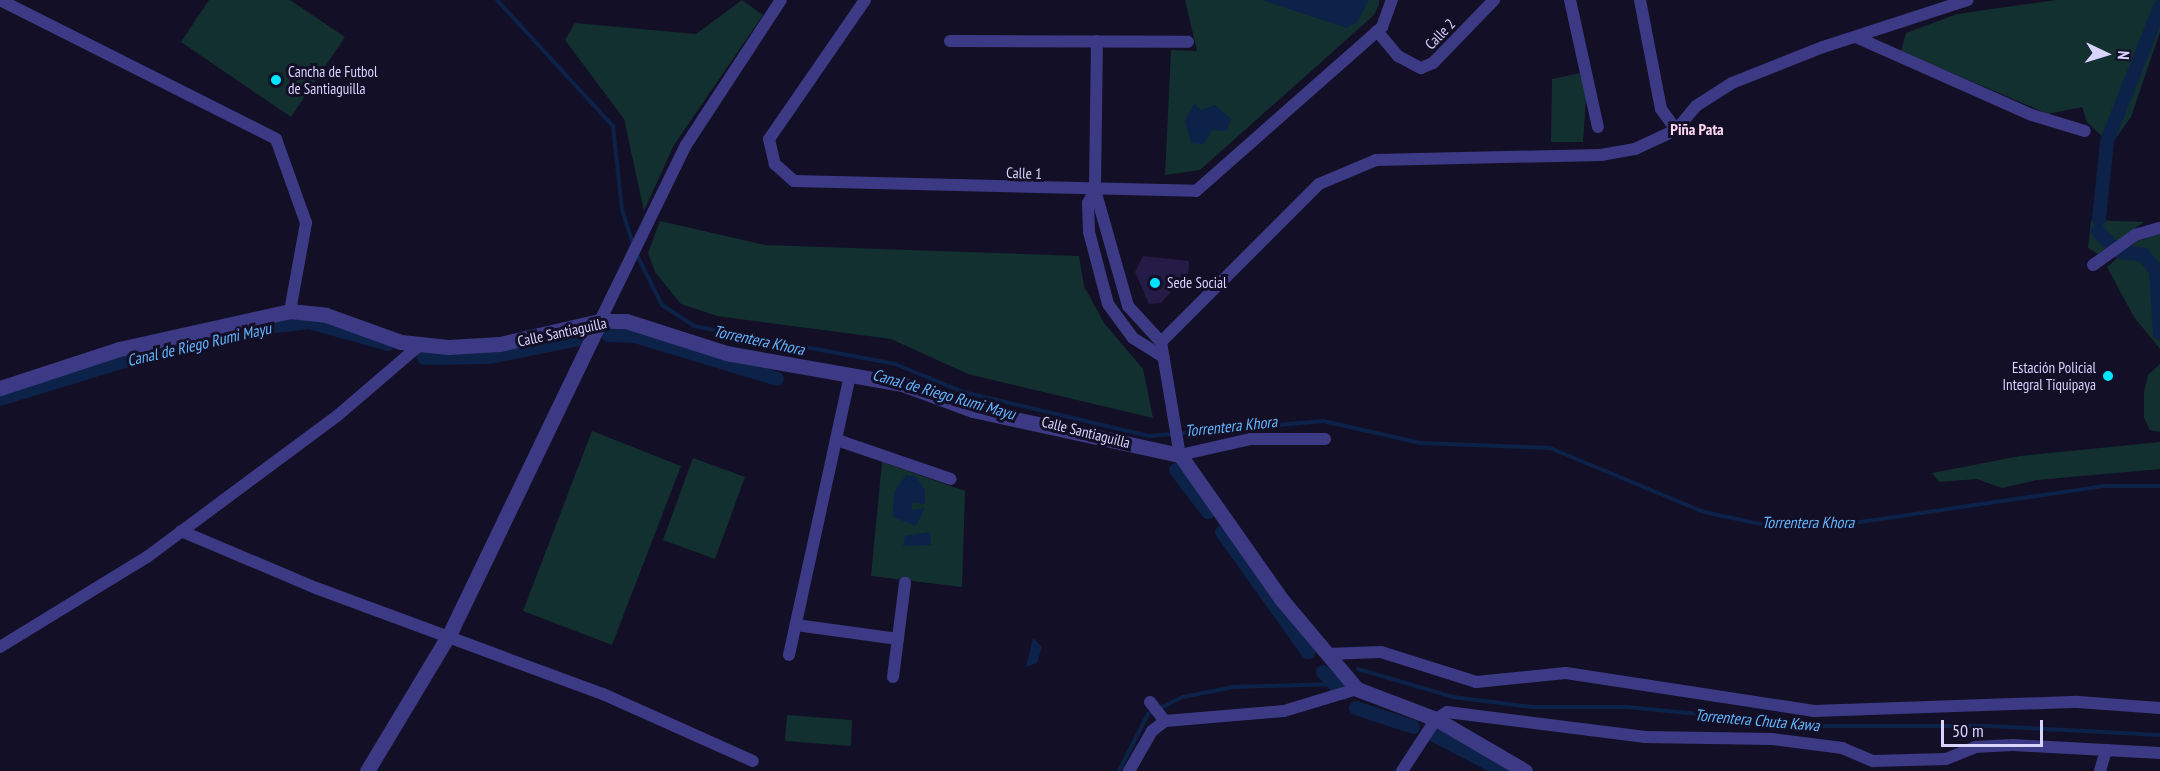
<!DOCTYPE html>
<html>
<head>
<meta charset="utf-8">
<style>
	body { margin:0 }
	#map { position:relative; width:2160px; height:771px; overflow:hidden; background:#130f26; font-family:"PT Sans Narrow",sans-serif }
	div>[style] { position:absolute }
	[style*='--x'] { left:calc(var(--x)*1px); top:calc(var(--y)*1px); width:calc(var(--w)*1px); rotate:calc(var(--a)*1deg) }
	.green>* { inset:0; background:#12302f }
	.water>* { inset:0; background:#0c2248 }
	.stream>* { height:4px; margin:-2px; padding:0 2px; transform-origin:2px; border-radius:2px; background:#0c2248 }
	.canal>* { height:14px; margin:-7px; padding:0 7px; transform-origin:7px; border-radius:7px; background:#0c2248 }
	.building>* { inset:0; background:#241b47 }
	.minor>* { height:12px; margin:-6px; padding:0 6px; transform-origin:6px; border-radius:6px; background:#3d3a85 }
	.tertiary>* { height:15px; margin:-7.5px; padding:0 7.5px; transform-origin:7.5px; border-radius:7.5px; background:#3d3a85 }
	.dots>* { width:16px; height:16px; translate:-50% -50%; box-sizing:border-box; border:3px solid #130f26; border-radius:50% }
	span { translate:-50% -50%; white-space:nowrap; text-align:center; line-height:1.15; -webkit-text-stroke:6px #130f26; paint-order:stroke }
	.street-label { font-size:15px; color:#d9d4ff }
	.poi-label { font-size:15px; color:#d9d4ff }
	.left { translate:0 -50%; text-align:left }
	.right { translate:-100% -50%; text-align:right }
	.neighbourhood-label { font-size:16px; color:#ffd6f0; font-weight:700 }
	.water-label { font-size:16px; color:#62b6ff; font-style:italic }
	.north { position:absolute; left:2076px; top:24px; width:60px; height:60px; -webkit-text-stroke:4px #130f26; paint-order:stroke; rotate:94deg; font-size:16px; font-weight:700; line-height:24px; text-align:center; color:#d9d4ff }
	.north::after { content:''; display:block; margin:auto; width:21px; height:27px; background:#d9d4ff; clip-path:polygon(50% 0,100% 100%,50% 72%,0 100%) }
	.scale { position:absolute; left:1941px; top:720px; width:102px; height:27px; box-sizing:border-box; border:3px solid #d9d4ff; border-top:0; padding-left:8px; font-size:18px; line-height:21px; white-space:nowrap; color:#d9d4ff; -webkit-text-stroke:4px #130f26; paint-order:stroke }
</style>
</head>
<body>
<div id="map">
	<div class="green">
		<i style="clip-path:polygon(209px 0,290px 0,345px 37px,291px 117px,181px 42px)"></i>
		<i style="clip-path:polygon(742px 0,763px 15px,674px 145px,644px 211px,624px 119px,565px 40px,575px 23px,696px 34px)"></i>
		<i style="clip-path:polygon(1185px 0,1379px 0,1379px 4px,1374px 15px,1200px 170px,1165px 175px,1171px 50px,1197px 51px)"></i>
		<i style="clip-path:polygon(2056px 0,2160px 0,2160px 32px,2131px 117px,2111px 145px,2087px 122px,2082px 107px,2048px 114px,1901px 51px,1906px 33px,1957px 14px)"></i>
		<i style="clip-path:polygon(1580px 73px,1586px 99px,1583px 142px,1551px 142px,1552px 79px)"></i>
		<i style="clip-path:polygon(2091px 220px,2144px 222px,2098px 254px,2088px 248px)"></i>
		<i style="clip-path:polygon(660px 221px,765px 245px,1079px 256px,1084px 286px,1104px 323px,1143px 369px,1153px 418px,968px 374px,891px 339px,717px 316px,681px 304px,655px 272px,648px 253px)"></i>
		<i style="clip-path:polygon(2160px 234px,2160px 349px,2134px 317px,2107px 267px,2137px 241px)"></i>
		<i style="clip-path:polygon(2160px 364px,2160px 432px,2150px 430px,2144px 418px,2144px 392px,2148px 375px)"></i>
		<i style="clip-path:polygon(592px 431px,681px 466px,612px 645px,523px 611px)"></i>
		<i style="clip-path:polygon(2160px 442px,2160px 469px,2037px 480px,2002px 488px,1977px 479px,1939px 482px,1932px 473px,2020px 456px)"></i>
		<i style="clip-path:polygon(693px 458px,745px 477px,715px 559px,663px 540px)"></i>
		<i style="clip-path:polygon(882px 462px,965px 491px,962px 587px,871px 576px)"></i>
		<i style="clip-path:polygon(787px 715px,852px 720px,851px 746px,785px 741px)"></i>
	</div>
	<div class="water">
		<i style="clip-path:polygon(1262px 0,1369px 0,1357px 22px,1347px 28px)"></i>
		<i style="clip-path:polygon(1194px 104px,1201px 110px,1215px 105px,1231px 119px,1227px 131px,1212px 130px,1204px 144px,1191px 143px,1185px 121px)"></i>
		<i style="clip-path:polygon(906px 475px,916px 477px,925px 490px,925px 504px,912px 503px,912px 510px,925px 508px,916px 526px,893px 517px,894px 492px)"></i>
		<i style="clip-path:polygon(930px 532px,931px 545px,903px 546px,905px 536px)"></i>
		<i style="clip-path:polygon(1033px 638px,1042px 647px,1037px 663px,1026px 667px)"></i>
	</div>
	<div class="stream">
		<i style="--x:497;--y:0;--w:171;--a:47.4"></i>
		<i style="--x:613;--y:126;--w:84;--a:83.9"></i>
		<i style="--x:622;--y:210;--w:38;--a:72"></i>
		<i style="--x:636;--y:253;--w:58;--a:63.4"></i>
		<i style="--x:662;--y:305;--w:38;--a:33"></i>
		<i style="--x:694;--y:326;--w:205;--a:10.7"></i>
		<i style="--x:895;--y:364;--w:74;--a:22.4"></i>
		<i style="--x:963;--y:392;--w:191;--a:13.3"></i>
		<i style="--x:1149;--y:436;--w:175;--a:-4.9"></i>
		<i style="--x:1323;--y:421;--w:100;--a:12.7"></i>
		<i style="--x:1421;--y:443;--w:129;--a:2.2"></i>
		<i style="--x:1550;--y:448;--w:167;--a:22.6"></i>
		<i style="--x:1704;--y:512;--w:62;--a:12"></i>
		<i style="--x:1765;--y:525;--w:75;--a:0"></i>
		<i style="--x:1840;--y:525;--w:266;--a:-8.4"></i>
		<i style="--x:2103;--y:486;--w:57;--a:0"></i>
		<i style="--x:1358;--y:669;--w:99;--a:16.4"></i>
		<i style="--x:1453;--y:697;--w:80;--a:7.2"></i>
		<i style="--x:1532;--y:707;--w:95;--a:0"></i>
		<i style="--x:1627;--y:707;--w:194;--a:5.6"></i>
		<i style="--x:1820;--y:726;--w:169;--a:0"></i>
		<i style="--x:1989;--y:726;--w:171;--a:3"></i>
		<i style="--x:1119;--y:771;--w:64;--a:-63"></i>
		<i style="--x:1148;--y:714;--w:39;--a:-26"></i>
		<i style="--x:1183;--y:697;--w:52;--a:-11.1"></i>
		<i style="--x:1234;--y:687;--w:101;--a:-1.7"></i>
	</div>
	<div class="canal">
		<i style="--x:2099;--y:219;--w:78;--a:-84.1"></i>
		<i style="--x:2107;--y:141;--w:144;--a:-68.4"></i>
		<i style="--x:2098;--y:231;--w:21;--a:47"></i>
		<i style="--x:2120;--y:252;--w:23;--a:7"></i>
		<i style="--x:2143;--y:255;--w:20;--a:49"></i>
		<i style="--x:2156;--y:270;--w:63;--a:86.4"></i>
		<i style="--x:608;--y:335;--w:27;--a:2"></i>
		<i style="--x:635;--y:336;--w:148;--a:16.8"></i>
		<i style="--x:424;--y:358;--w:66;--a:-0.9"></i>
		<i style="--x:490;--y:357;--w:95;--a:-11.5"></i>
		<i style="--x:0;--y:399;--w:164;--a:-17"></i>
		<i style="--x:157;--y:351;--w:98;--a:-12.9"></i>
		<i style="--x:253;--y:329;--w:56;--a:-7.1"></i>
		<i style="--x:309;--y:322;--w:82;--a:15.6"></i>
		<i style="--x:1176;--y:470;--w:53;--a:52.7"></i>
		<i style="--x:1222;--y:532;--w:148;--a:54.4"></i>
		<i style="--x:1323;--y:672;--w:29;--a:46"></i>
		<i style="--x:1356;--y:708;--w:60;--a:18.4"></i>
		<i style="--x:1432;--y:734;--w:80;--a:27.5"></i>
	</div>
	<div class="building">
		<i style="clip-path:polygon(1143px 256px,1189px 261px,1188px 277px,1172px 278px,1170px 293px,1161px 303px,1149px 304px,1135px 272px)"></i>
	</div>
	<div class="minor">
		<i style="--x:0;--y:0;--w:309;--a:26.7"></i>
		<i style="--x:276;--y:139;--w:89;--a:70.3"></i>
		<i style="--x:306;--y:223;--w:89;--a:100.3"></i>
		<i style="--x:865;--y:0;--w:169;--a:124.6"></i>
		<i style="--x:769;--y:139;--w:26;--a:77"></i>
		<i style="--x:775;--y:164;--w:25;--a:42"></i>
		<i style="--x:794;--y:181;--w:402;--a:1.4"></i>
		<i style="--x:1196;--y:191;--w:248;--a:-41.4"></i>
		<i style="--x:1382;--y:27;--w:29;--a:-70"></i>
		<i style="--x:1570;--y:0;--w:130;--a:77.6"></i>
		<i style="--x:1640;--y:0;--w:111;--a:79.1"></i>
		<i style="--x:1661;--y:109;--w:26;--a:54"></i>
		<i style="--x:1377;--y:31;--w:33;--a:50"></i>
		<i style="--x:1398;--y:56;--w:26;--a:28"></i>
		<i style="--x:1421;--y:68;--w:13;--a:-23"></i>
		<i style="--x:1433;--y:63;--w:88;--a:-45.9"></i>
		<i style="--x:1858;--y:38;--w:190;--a:23.9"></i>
		<i style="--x:2032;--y:115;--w:55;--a:16.8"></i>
		<i style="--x:950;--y:41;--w:238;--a:0.2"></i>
		<i style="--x:1097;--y:41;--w:149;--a:90.8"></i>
		<i style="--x:1095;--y:190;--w:121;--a:74.1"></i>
		<i style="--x:1128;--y:306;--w:49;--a:47.5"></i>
		<i style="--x:1161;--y:342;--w:115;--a:80.5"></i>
		<i style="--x:1180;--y:455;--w:73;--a:-12.7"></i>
		<i style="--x:1251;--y:439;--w:74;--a:0"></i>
		<i style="--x:1095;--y:190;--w:15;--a:118"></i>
		<i style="--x:1088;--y:203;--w:29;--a:88"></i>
		<i style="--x:1089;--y:232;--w:74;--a:75.2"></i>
		<i style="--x:1108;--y:304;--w:42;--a:53.7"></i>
		<i style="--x:1133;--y:338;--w:36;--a:32"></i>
		<i style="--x:2093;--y:265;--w:52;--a:-35.5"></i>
		<i style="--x:2135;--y:235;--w:26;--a:-16"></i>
		<i style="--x:600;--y:321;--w:196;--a:-64"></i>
		<i style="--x:686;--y:145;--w:173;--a:-56.8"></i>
		<i style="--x:1161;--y:342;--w:223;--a:-45"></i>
		<i style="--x:1319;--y:184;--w:62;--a:-22.8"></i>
		<i style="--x:1376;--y:160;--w:225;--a:-1.3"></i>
		<i style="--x:1601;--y:155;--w:35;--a:-10"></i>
		<i style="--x:1635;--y:149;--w:45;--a:-24.9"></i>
		<i style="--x:1676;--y:130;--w:31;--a:-50"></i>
		<i style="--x:1696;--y:106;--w:43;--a:-32.6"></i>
		<i style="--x:1732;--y:83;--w:98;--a:-21.6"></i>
		<i style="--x:1823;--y:47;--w:152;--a:-18"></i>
		<i style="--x:837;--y:440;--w:120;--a:18.9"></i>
		<i style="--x:181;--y:531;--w:147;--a:22.9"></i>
		<i style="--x:316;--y:588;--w:306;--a:20.3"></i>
		<i style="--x:603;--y:694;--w:164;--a:24.1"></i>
		<i style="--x:796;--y:625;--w:103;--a:7.8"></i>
		<i style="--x:0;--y:647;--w:172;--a:-31.5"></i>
		<i style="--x:147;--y:557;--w:237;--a:-36.6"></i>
		<i style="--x:337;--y:416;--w:111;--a:-40.6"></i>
		<i style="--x:1327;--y:654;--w:54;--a:-2.1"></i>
		<i style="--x:1381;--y:652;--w:100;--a:17.5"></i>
		<i style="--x:1476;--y:682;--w:90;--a:-5.7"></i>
		<i style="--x:1566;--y:673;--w:251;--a:8.7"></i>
		<i style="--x:1814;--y:711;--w:264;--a:-2"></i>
		<i style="--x:2078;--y:702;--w:82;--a:4.2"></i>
		<i style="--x:789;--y:655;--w:287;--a:-77.7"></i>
		<i style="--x:893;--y:677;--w:95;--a:-82.7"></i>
		<i style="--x:1150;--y:702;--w:24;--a:52"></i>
		<i style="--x:1129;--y:771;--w:46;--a:-60.1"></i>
		<i style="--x:1152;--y:731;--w:16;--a:-38"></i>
		<i style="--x:1165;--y:721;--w:119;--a:-4.8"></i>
		<i style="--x:1284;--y:711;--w:76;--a:-16.8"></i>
		<i style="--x:1402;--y:771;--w:62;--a:-56.8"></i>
		<i style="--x:1436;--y:719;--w:13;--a:-32"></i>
		<i style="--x:1447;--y:712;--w:200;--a:7.2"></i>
		<i style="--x:1645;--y:737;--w:127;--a:0.9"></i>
		<i style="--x:1772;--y:739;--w:71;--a:7.3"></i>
		<i style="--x:1842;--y:748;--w:34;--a:23"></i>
		<i style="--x:1873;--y:761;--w:73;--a:-1.6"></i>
		<i style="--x:1946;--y:759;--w:31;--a:-22"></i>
		<i style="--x:1975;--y:747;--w:38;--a:-3"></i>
		<i style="--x:2013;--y:745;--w:147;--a:3.1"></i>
		<i style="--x:2100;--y:771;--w:22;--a:-74"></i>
	</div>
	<div class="tertiary">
		<i style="--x:0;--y:388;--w:125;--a:-18.1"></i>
		<i style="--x:119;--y:349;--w:175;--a:-12.5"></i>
		<i style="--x:290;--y:311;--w:36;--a:6"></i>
		<i style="--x:326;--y:315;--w:80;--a:19.8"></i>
		<i style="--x:401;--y:342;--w:47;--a:6.1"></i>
		<i style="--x:448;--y:347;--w:52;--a:-3.3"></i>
		<i style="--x:500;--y:344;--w:103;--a:-13"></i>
		<i style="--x:600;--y:321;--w:26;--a:0"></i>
		<i style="--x:626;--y:321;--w:105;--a:17.7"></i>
		<i style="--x:726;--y:353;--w:179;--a:10"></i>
		<i style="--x:902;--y:384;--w:76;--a:20.1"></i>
		<i style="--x:973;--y:410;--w:212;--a:12.3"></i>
		<i style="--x:1180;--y:455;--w:177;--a:54.9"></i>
		<i style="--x:1282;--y:600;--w:116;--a:49.9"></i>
		<i style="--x:1357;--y:689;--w:85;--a:20.8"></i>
		<i style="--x:1436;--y:719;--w:103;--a:30.3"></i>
		<i style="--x:367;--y:771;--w:161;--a:-59"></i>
		<i style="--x:450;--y:633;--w:346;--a:-64.3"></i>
	</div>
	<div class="dots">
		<i style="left:276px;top:80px;background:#00e5ff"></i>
		<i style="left:1155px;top:283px;background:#00e5ff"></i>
		<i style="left:2108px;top:376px;background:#00e5ff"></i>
	</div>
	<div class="street-label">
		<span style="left:1440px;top:34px;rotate:-46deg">Calle 2</span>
		<span style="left:1024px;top:173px;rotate:2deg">Calle 1</span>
		<span style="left:562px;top:332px;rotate:-12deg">Calle Santiaguilla</span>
		<span style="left:1086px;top:432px;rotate:14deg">Calle Santiaguilla</span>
	</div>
	<div class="poi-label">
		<span class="left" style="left:288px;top:80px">Cancha de Futbol<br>de Santiaguilla</span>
		<span class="left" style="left:1167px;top:283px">Sede Social</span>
		<span class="right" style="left:2096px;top:376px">Estación Policial<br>Integral Tiquipaya</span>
	</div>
	<div class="neighbourhood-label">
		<span style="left:1697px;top:129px">Piña Pata</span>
	</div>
	<div class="water-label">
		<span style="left:759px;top:340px;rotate:12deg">Torrentera Khora</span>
		<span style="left:199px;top:344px;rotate:-13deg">Canal de Riego Rumi Mayu</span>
		<span style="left:944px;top:394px;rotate:16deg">Canal de Riego Rumi Mayu</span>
		<span style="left:1231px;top:426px;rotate:-6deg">Torrentera Khora</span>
		<span style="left:1808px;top:522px">Torrentera Khora</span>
		<span style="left:1757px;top:720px;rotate:5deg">Torrentera Chuta Kawa</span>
	</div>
	<div class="north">N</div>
	<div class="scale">50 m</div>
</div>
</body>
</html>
